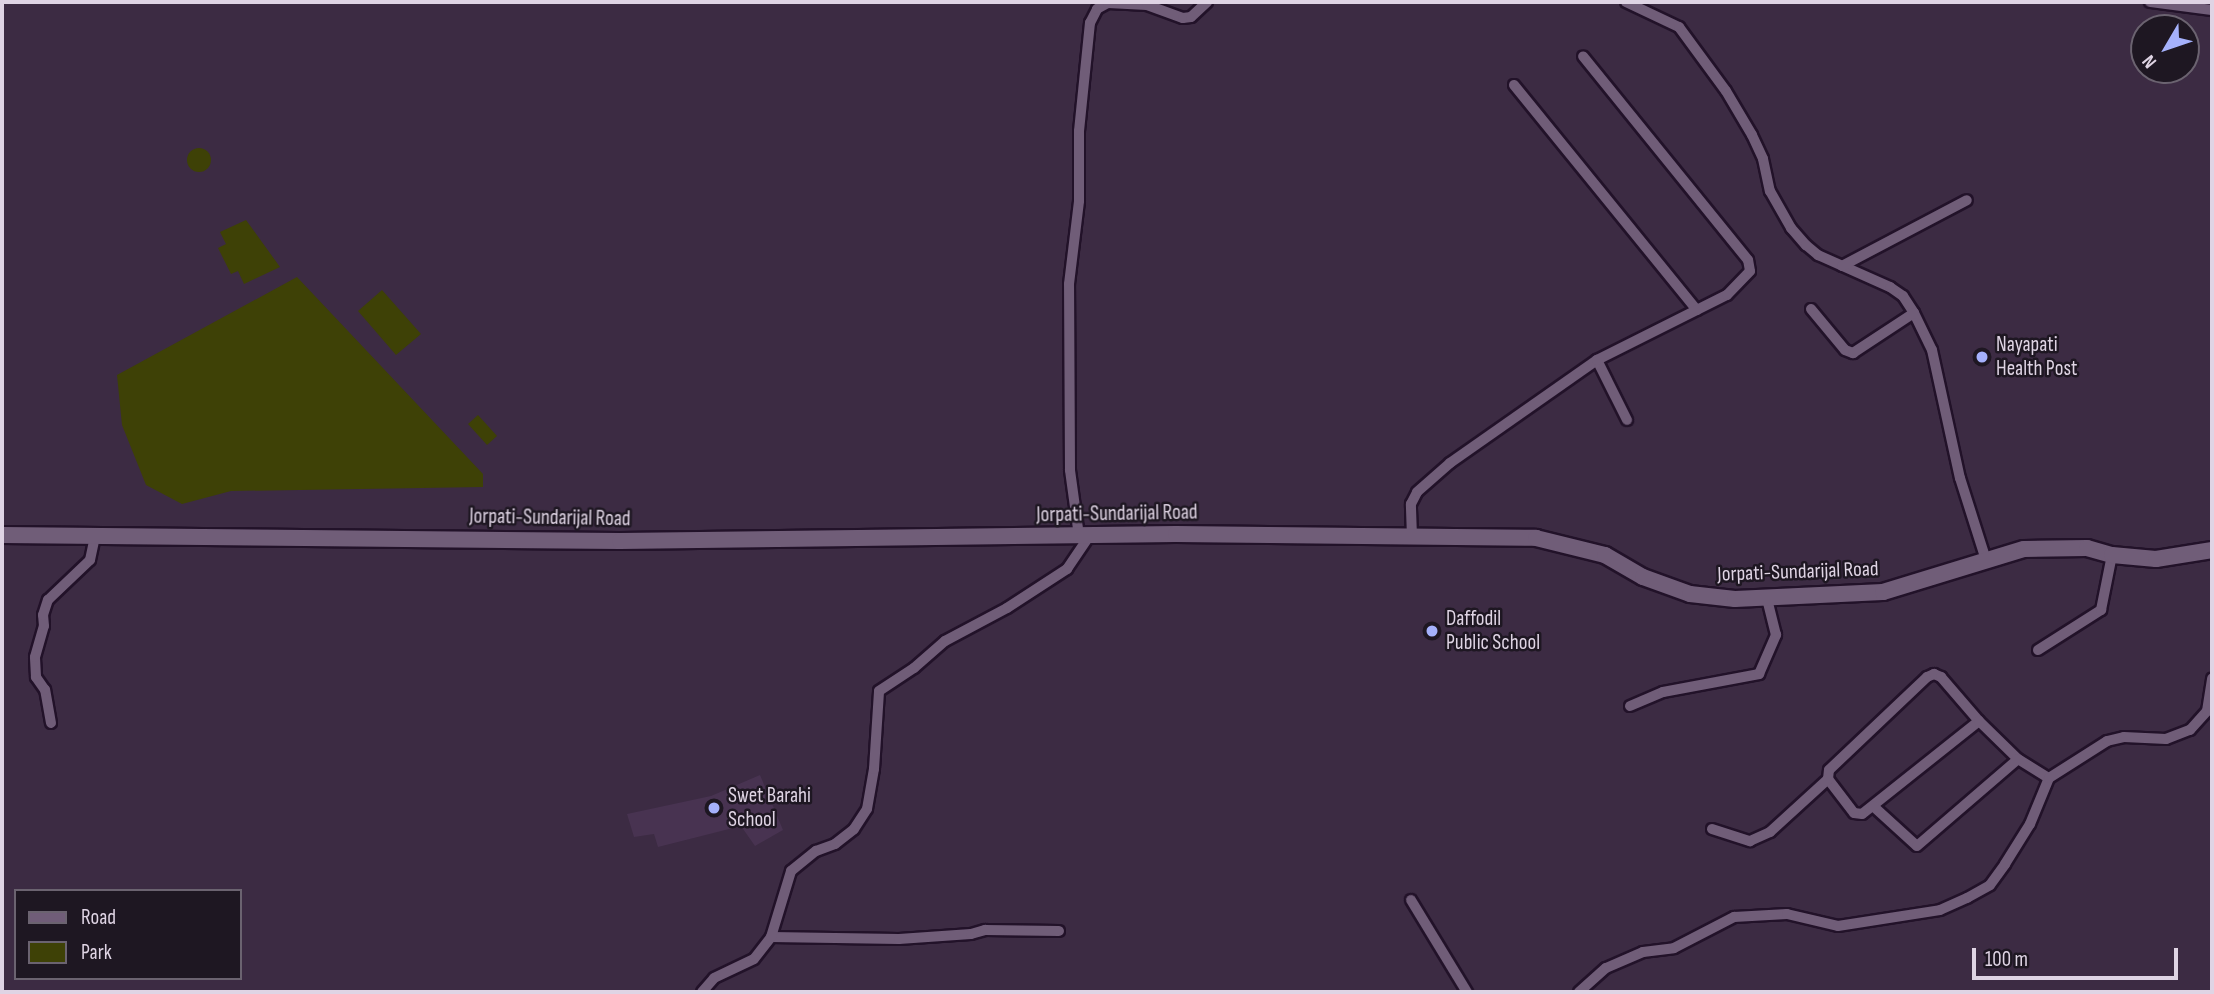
<!DOCTYPE html>
<html>
<head>
<meta charset="utf-8">
<style>
	body { margin:0 }
	#map { position:relative; width:2214px; height:994px; overflow:hidden; background:#3c2b43; font-family:"Sofia Sans Condensed",sans-serif }
	div>[style] { position:absolute }
	[style*='--x'] { left:calc(var(--x)*1px); top:calc(var(--y)*1px); width:calc(var(--w)*1px); rotate:calc(var(--a)*1deg) }
	.built>* { inset:0; background:#483351 }
	.green>* { inset:0; background:#3e4106 }
	.round { border-radius:50% }
	.roads { filter:drop-shadow(2px 0 #221229) drop-shadow(-2px 0 #221229) drop-shadow(0 2px #221229) drop-shadow(0 -2px #221229) }
	.street>* { height:10px; margin:-5px; padding:0 5px; transform-origin:5px; border-radius:5px; background:#705d78 }
	.secondary>* { height:16px; margin:-8px; padding:0 8px; transform-origin:8px; border-radius:8px; background:#705d78 }
	.dots>* { width:19px; height:19px; translate:-50% -50%; box-sizing:border-box; border:4px solid #1e1722; border-radius:50% }
	span { translate:-50% -50%; white-space:nowrap; text-align:center; line-height:1.15; -webkit-text-stroke:5px #1e1722; paint-order:stroke }
	.poi-label { font-size:21px; color:#dfd4e4 }
	.left { translate:0 -50%; text-align:left }
	.street-label { font-size:21px; color:#dfd4e4 }
	.frame { position:absolute; inset:0; border:4px solid #dfd4e4; pointer-events:none }
	.legend { position:absolute; left:14px; top:889px; width:228px; height:91px; box-sizing:border-box; background:#1e1722; border:2px solid #6b6370; margin:0; padding:9px 12px; list-style:none; font-size:21px; color:#dfd4e4 }
	.legend li { display:flex; align-items:center; gap:14px; height:35px }
	.legend b { width:35px; border:2px solid #6b6370 }
	.north { position:absolute; left:2130px; top:14px; width:70px; height:70px; box-sizing:border-box; background:#1e1722; border:2px solid #6b6370; border-radius:50%; rotate:231deg; font-size:19px; font-weight:700; line-height:28px; text-align:center; color:#dfd4e4 }
	.north::after { content:''; display:block; margin:auto; width:24px; height:32px; background:#a5b1fc; clip-path:polygon(50% 0,100% 100%,50% 72%,0 100%) }
	.scale { position:absolute; left:1972px; top:948px; width:206px; height:32px; box-sizing:border-box; border:4px solid #dfd4e4; border-top:0; padding-left:9px; font-size:21px; line-height:24px; white-space:nowrap; color:#dfd4e4; -webkit-text-stroke:5px #1e1722; paint-order:stroke }
</style>
</head>
<body>
<div id="map">
	<div class="built">
		<i style="clip-path:polygon(760px 775px,783px 830px,755px 846px,741px 826px,658px 847px,654px 834px,634px 837px,627px 814px,711px 796px)"></i>
	</div>
	<div class="green">
		<i class="round" style="left:187px;top:148px;width:24px;height:24px"></i>
		<i style="clip-path:polygon(246px 220px,280px 267px,244px 284px,238px 271px,231px 274px,218px 248px,226px 244px,220px 232px)"></i>
		<i style="clip-path:polygon(297px 277px,483px 474px,483px 487px,231px 491px,182px 504px,146px 485px,122px 425px,117px 375px)"></i>
		<i style="clip-path:polygon(382px 290px,421px 334px,396px 355px,358px 311px)"></i>
		<i style="clip-path:polygon(478px 415px,497px 436px,487px 445px,468px 424px)"></i>
	</div>
	<div class="roads">
		<div class="street">
			<i style="--x:1626;--y:2;--w:59;--a:25.3"></i>
			<i style="--x:1679;--y:27;--w:79;--a:53.7"></i>
			<i style="--x:1726;--y:91;--w:51;--a:59.4"></i>
			<i style="--x:1752;--y:135;--w:26;--a:65"></i>
			<i style="--x:1763;--y:159;--w:33;--a:78"></i>
			<i style="--x:1770;--y:191;--w:43;--a:60.4"></i>
			<i style="--x:1791;--y:228;--w:23;--a:49"></i>
			<i style="--x:1806;--y:245;--w:16;--a:40"></i>
			<i style="--x:1818;--y:255;--w:79;--a:24"></i>
			<i style="--x:1890;--y:287;--w:16;--a:35"></i>
			<i style="--x:1903;--y:296;--w:20;--a:57"></i>
			<i style="--x:1914;--y:313;--w:41;--a:64.1"></i>
			<i style="--x:1932;--y:350;--w:131;--a:77.7"></i>
			<i style="--x:1960;--y:478;--w:86;--a:72.4"></i>
			<i style="--x:2150;--y:2;--w:63;--a:7.4"></i>
			<i style="--x:1514;--y:85;--w:290;--a:50.9"></i>
			<i style="--x:1842;--y:266;--w:141;--a:-27.8"></i>
			<i style="--x:1811;--y:309;--w:53;--a:50.3"></i>
			<i style="--x:1845;--y:350;--w:9;--a:21"></i>
			<i style="--x:1853;--y:353;--w:73;--a:-33.3"></i>
			<i style="--x:1597;--y:360;--w:67;--a:63.4"></i>
			<i style="--x:1079;--y:536;--w:67;--a:-97.8"></i>
			<i style="--x:1070;--y:470;--w:186;--a:-90.3"></i>
			<i style="--x:1069;--y:284;--w:84;--a:-83.1"></i>
			<i style="--x:1079;--y:201;--w:70;--a:-90"></i>
			<i style="--x:1079;--y:131;--w:109;--a:-84.2"></i>
			<i style="--x:1090;--y:23;--w:16;--a:-63"></i>
			<i style="--x:1097;--y:9;--w:13;--a:-29"></i>
			<i style="--x:1108;--y:3;--w:39;--a:3"></i>
			<i style="--x:1147;--y:5;--w:38;--a:20"></i>
			<i style="--x:1183;--y:18;--w:8;--a:-7"></i>
			<i style="--x:1191;--y:17;--w:22;--a:-43"></i>
			<i style="--x:1412;--y:537;--w:33;--a:-92"></i>
			<i style="--x:1411;--y:504;--w:13;--a:-63"></i>
			<i style="--x:1417;--y:492;--w:44;--a:-41.3"></i>
			<i style="--x:1450;--y:463;--w:179;--a:-35"></i>
			<i style="--x:1597;--y:360;--w:145;--a:-26.6"></i>
			<i style="--x:1727;--y:295;--w:33;--a:-46"></i>
			<i style="--x:1750;--y:271;--w:11;--a:-100"></i>
			<i style="--x:1748;--y:260;--w:262;--a:-129"></i>
			<i style="--x:2038;--y:650;--w:75;--a:-32.4"></i>
			<i style="--x:2101;--y:610;--w:56;--a:-78.7"></i>
			<i style="--x:1630;--y:706;--w:36;--a:-23"></i>
			<i style="--x:1663;--y:692;--w:98;--a:-10.6"></i>
			<i style="--x:1759;--y:674;--w:43;--a:-66.4"></i>
			<i style="--x:1776;--y:635;--w:38;--a:-104"></i>
			<i style="--x:1979;--y:721;--w:149;--a:141.5"></i>
			<i style="--x:1862;--y:814;--w:8;--a:-173"></i>
			<i style="--x:1854;--y:813;--w:43;--a:-127.4"></i>
			<i style="--x:1828;--y:779;--w:9;--a:-84"></i>
			<i style="--x:1829;--y:770;--w:135;--a:-43.5"></i>
			<i style="--x:1927;--y:677;--w:8;--a:-23"></i>
			<i style="--x:1934;--y:674;--w:8;--a:23"></i>
			<i style="--x:1941;--y:677;--w:58;--a:49.2"></i>
			<i style="--x:1979;--y:721;--w:54;--a:44.3"></i>
			<i style="--x:2018;--y:759;--w:36;--a:32"></i>
			<i style="--x:51;--y:723;--w:34;--a:-100"></i>
			<i style="--x:45;--y:690;--w:16;--a:-125"></i>
			<i style="--x:36;--y:677;--w:20;--a:-93"></i>
			<i style="--x:35;--y:657;--w:32;--a:-74"></i>
			<i style="--x:44;--y:626;--w:11;--a:-95"></i>
			<i style="--x:43;--y:615;--w:16;--a:-72"></i>
			<i style="--x:48;--y:600;--w:58;--a:-43.6"></i>
			<i style="--x:90;--y:560;--w:25;--a:-78"></i>
			<i style="--x:1873;--y:806;--w:59;--a:42.3"></i>
			<i style="--x:1917;--y:846;--w:133;--a:-40.7"></i>
			<i style="--x:1712;--y:829;--w:40;--a:18"></i>
			<i style="--x:1750;--y:841;--w:22;--a:-24"></i>
			<i style="--x:1770;--y:832;--w:79;--a:-42.4"></i>
			<i style="--x:1411;--y:900;--w:108;--a:58.7"></i>
			<i style="--x:771;--y:937;--w:128;--a:0.9"></i>
			<i style="--x:899;--y:939;--w:72;--a:-4"></i>
			<i style="--x:971;--y:934;--w:15;--a:-16"></i>
			<i style="--x:985;--y:930;--w:74;--a:0.8"></i>
			<i style="--x:702;--y:992;--w:18;--a:-49"></i>
			<i style="--x:714;--y:978;--w:44;--a:-25.4"></i>
			<i style="--x:754;--y:959;--w:28;--a:-52"></i>
			<i style="--x:771;--y:937;--w:69;--a:-73.1"></i>
			<i style="--x:791;--y:871;--w:32;--a:-39"></i>
			<i style="--x:816;--y:851;--w:20;--a:-20"></i>
			<i style="--x:835;--y:844;--w:24;--a:-38"></i>
			<i style="--x:854;--y:829;--w:24;--a:-57"></i>
			<i style="--x:867;--y:809;--w:41;--a:-80.1"></i>
			<i style="--x:874;--y:769;--w:78;--a:-86.3"></i>
			<i style="--x:879;--y:691;--w:42;--a:-33.3"></i>
			<i style="--x:914;--y:668;--w:41;--a:-41.1"></i>
			<i style="--x:945;--y:641;--w:70;--a:-28"></i>
			<i style="--x:1007;--y:608;--w:72;--a:-33"></i>
			<i style="--x:1067;--y:569;--w:41;--a:-55.9"></i>
			<i style="--x:1579;--y:992;--w:36;--a:-42"></i>
			<i style="--x:1606;--y:968;--w:40;--a:-23.4"></i>
			<i style="--x:1643;--y:952;--w:31;--a:-7"></i>
			<i style="--x:1674;--y:948;--w:68;--a:-27.3"></i>
			<i style="--x:1734;--y:917;--w:53;--a:-3.2"></i>
			<i style="--x:1787;--y:914;--w:52;--a:13.2"></i>
			<i style="--x:1838;--y:926;--w:103;--a:-8.9"></i>
			<i style="--x:1940;--y:910;--w:30;--a:-24"></i>
			<i style="--x:1967;--y:898;--w:26;--a:-29"></i>
			<i style="--x:1990;--y:885;--w:26;--a:-54"></i>
			<i style="--x:2005;--y:864;--w:47;--a:-58"></i>
			<i style="--x:2030;--y:824;--w:50;--a:-67.6"></i>
			<i style="--x:2049;--y:778;--w:69;--a:-32.5"></i>
			<i style="--x:2107;--y:741;--w:17;--a:-13"></i>
			<i style="--x:2124;--y:737;--w:42;--a:2.7"></i>
			<i style="--x:2166;--y:739;--w:26;--a:-21"></i>
			<i style="--x:2190;--y:730;--w:25;--a:-48"></i>
			<i style="--x:2207;--y:711;--w:33;--a:-81"></i>
		</div>
		<div class="secondary">
			<i style="--x:2;--y:535;--w:618;--a:0.56"></i>
			<i style="--x:620;--y:541;--w:556;--a:-0.72"></i>
			<i style="--x:1176;--y:534;--w:360;--a:0.6"></i>
			<i style="--x:1536;--y:538;--w:71;--a:13.8"></i>
			<i style="--x:1605;--y:555;--w:44;--a:30.1"></i>
			<i style="--x:1643;--y:577;--w:50;--a:19.9"></i>
			<i style="--x:1690;--y:594;--w:45;--a:6.3"></i>
			<i style="--x:1735;--y:599;--w:148;--a:-2.7"></i>
			<i style="--x:1883;--y:592;--w:147;--a:-17"></i>
			<i style="--x:2024;--y:549;--w:63;--a:-0.9"></i>
			<i style="--x:2087;--y:548;--w:26;--a:16"></i>
			<i style="--x:2112;--y:555;--w:44;--a:5.2"></i>
			<i style="--x:2156;--y:559;--w:57;--a:-9.1"></i>
		</div>
	</div>
	<div class="dots">
		<i style="left:1982px;top:357px;background:#a5b1fc"></i>
		<i style="left:1432px;top:631px;background:#a5b1fc"></i>
		<i style="left:714px;top:808px;background:#a5b1fc"></i>
	</div>
	<div class="poi-label">
		<span class="left" style="left:1996px;top:357px">Nayapati<br>Health Post</span>
		<span class="left" style="left:1446px;top:631px">Daffodil<br>Public School</span>
		<span class="left" style="left:728px;top:808px">Swet Barahi<br>School</span>
	</div>
	<div class="street-label">
		<span style="left:1117px;top:514px;rotate:-1deg">Jorpati-Sundarijal Road</span>
		<span style="left:550px;top:518px;rotate:1deg">Jorpati-Sundarijal Road</span>
		<span style="left:1798px;top:572px;rotate:-2deg">Jorpati-Sundarijal Road</span>
	</div>
	<div class="frame"></div>
	<ul class="legend">
	<li><b style="height:9px;background:#705d78"></b>Road</li>
	<li><b style="height:19px;background:#3e4106"></b>Park</li>
	</ul>
	<div class="north">N</div>
	<div class="scale">100 m</div>
</div>
</body>
</html>
